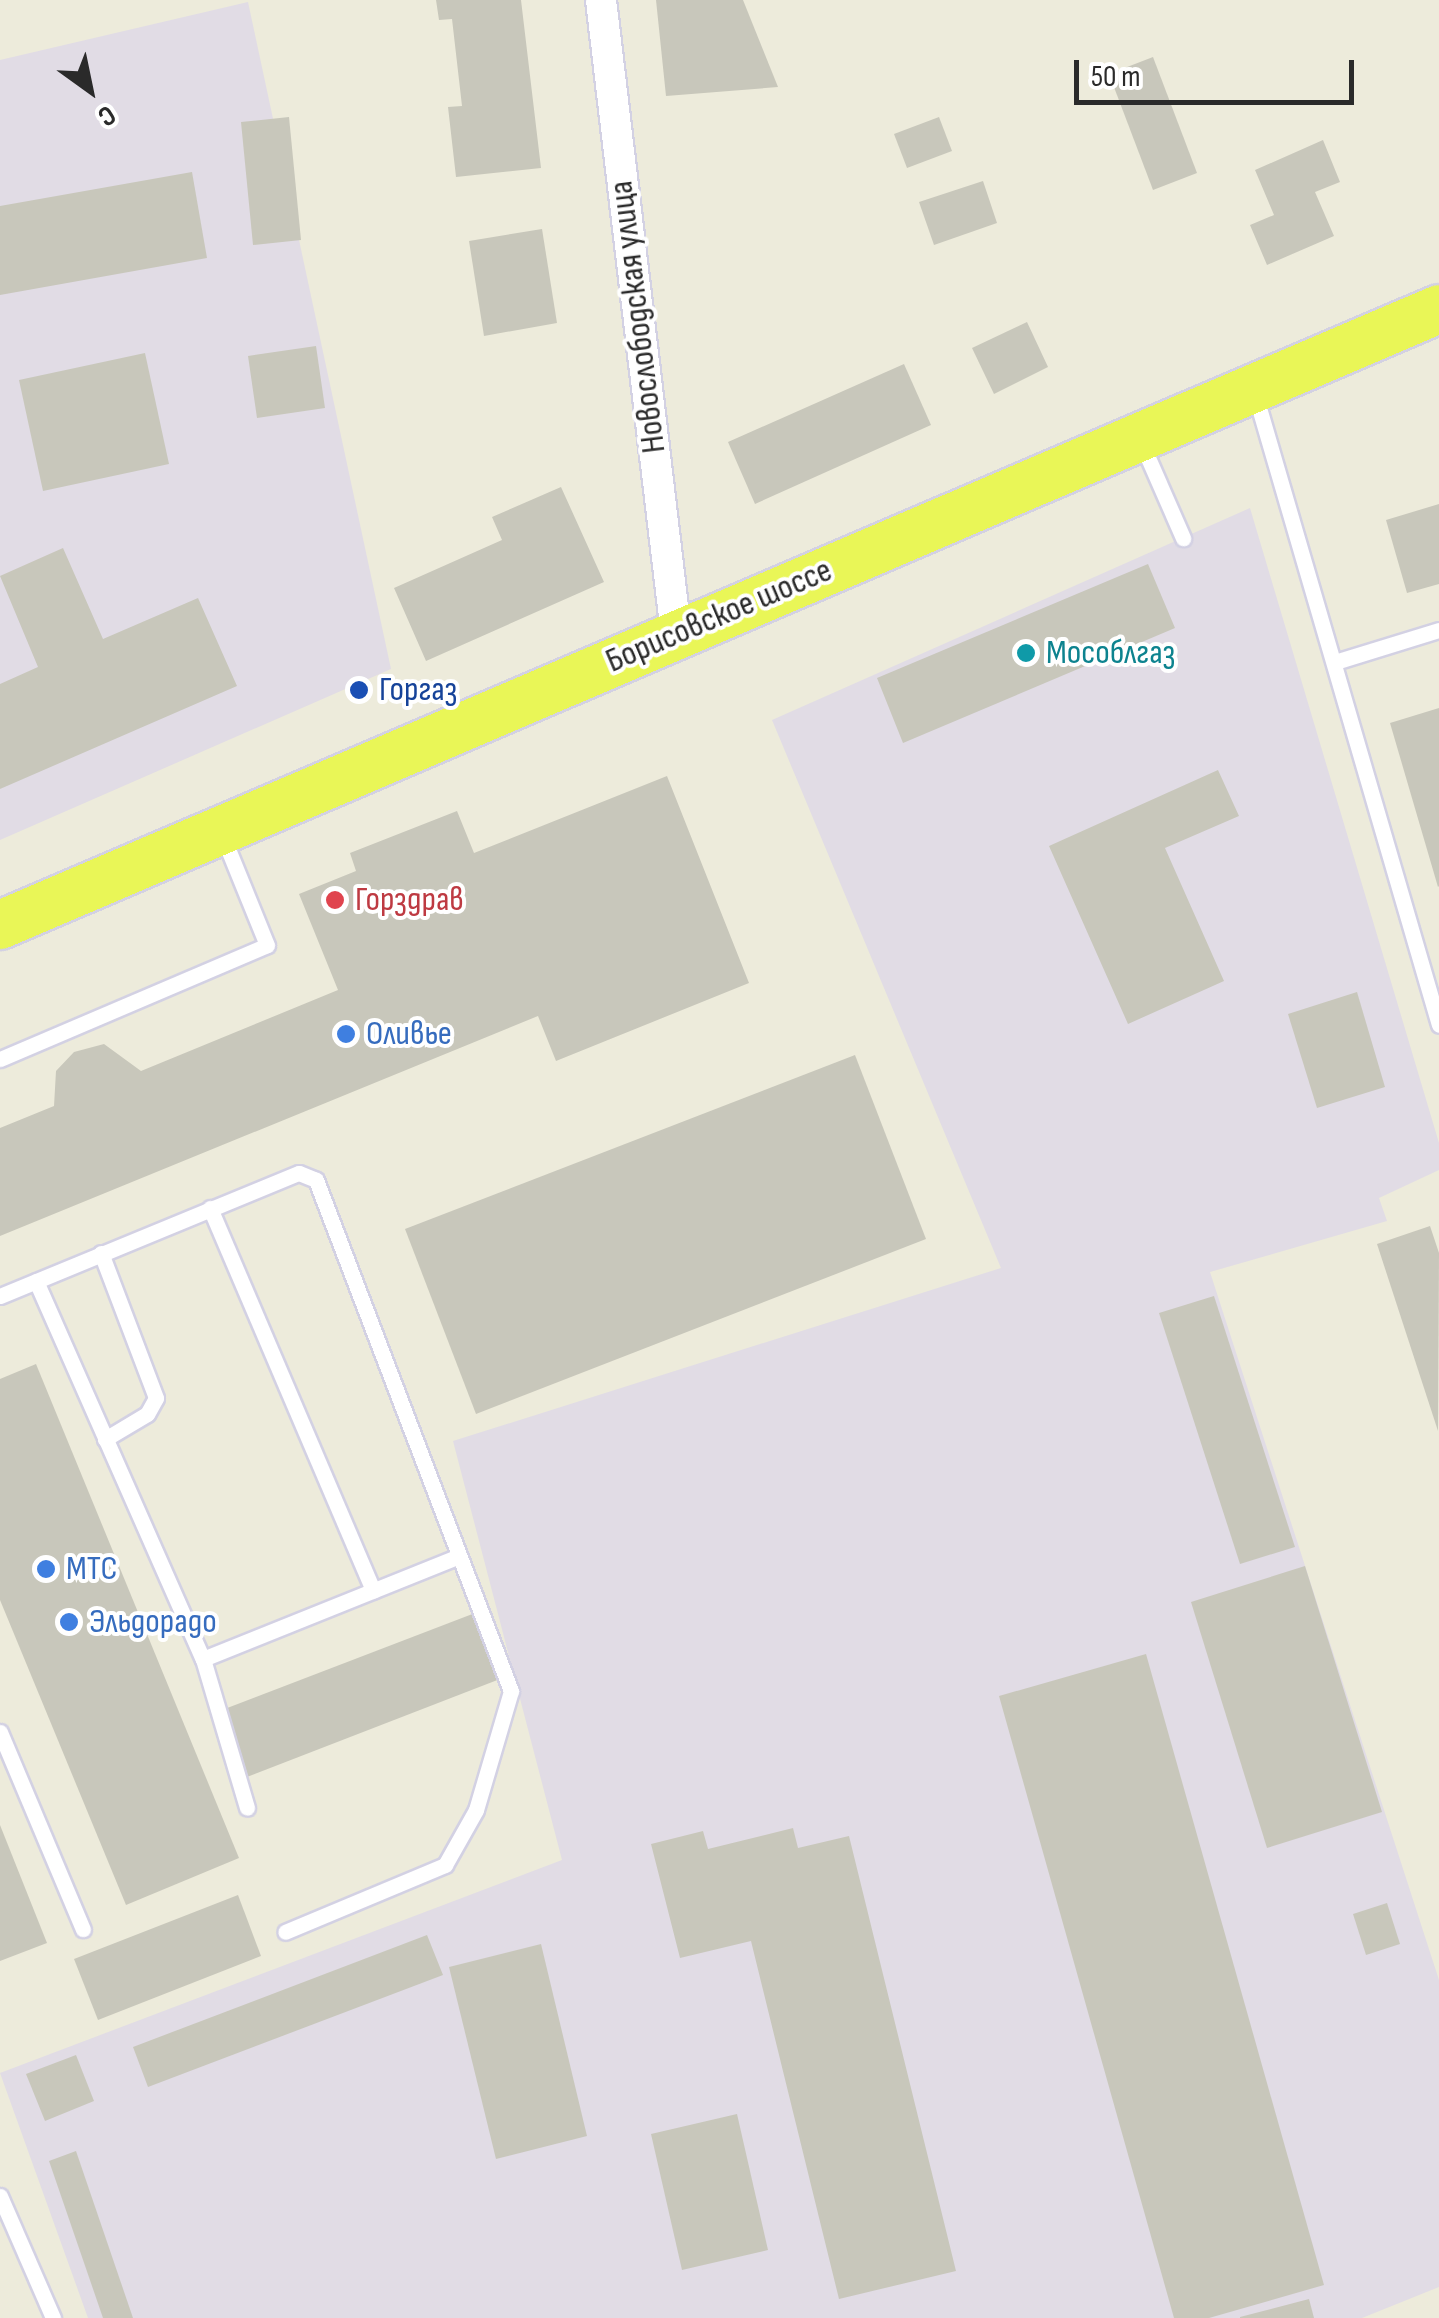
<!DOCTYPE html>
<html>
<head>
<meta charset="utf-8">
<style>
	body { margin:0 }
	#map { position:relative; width:1439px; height:2318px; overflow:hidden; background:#edebdb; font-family:"Sofia Sans Condensed",sans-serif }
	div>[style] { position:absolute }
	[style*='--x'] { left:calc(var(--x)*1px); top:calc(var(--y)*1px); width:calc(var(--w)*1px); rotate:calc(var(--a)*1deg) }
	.industrial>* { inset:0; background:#e1dce5 }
	.building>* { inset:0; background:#c8c7bb }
	.roads { filter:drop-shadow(2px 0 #d3d1e3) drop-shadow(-2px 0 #d3d1e3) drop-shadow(0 2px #d3d1e3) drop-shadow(0 -2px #d3d1e3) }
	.service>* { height:15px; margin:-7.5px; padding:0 7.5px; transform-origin:7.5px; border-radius:7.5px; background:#fff }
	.minor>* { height:30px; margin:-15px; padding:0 15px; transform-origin:15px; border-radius:15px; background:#fff }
	.primary>* { height:48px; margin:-24px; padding:0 24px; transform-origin:24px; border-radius:24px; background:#e9f657 }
	.dots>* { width:28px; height:28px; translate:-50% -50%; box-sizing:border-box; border:5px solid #fff; border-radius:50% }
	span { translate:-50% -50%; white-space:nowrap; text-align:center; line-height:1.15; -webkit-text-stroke:8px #fff; paint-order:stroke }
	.street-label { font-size:35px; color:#2a2a2a }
	.culture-label { font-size:35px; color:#0d838f }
	.left { translate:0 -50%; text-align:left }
	.transit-label { font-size:35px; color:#164399 }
	.health-label { font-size:35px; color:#be3a42 }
	.shop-label { font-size:35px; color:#366cbe }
	.north { position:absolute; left:40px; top:40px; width:100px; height:100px; -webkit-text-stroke:8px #fff; paint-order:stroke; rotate:147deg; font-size:28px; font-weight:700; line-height:40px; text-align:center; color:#2a2a2a }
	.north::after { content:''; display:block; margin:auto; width:35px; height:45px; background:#2a2a2a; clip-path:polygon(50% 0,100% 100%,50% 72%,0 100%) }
	.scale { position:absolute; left:1074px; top:60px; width:280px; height:45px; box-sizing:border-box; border:5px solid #2a2a2a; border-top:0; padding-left:12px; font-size:30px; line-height:35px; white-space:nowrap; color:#2a2a2a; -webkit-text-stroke:8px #fff; paint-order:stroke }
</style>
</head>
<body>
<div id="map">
	<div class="industrial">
		<i style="clip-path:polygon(248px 2px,391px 669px,0 840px,0 60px)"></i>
		<i style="clip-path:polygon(1250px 508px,1439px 1143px,1439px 1170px,1379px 1198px,1387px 1221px,1210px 1272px,1439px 1980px,1439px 2287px,1362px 2318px,88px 2318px,0 2073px,562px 1860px,453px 1441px,1001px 1268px,772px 720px)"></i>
	</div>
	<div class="building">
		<i style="clip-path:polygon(436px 0,521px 0,541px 168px,456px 177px,448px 107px,462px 106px,452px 19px,439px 20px)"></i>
		<i style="clip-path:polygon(656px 0,743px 0,778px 87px,666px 96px)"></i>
		<i style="clip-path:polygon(1153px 57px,1197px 173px,1153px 190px,1109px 74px)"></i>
		<i style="clip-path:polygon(289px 117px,301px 240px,253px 245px,241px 122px)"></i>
		<i style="clip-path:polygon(939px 117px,952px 151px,907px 168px,894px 134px)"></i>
		<i style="clip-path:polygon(1323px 140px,1340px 182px,1315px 192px,1334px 236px,1267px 265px,1250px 225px,1274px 215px,1255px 170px)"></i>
		<i style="clip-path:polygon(192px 172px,207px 258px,0 295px,0 206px)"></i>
		<i style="clip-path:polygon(983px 181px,997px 223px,934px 245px,919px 202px)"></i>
		<i style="clip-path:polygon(542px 229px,557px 323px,484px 336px,469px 241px)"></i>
		<i style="clip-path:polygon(1027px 322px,1048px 367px,994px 394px,972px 348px)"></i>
		<i style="clip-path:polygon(316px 346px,325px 408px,257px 418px,248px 356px)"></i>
		<i style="clip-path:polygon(145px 353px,169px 464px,43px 491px,19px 380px)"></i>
		<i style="clip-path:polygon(904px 364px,931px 425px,755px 504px,728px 442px)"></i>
		<i style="clip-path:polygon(561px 487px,604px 582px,426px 661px,394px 588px,502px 540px,492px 517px)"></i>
		<i style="clip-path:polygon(1439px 504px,1439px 584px,1407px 593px,1386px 520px)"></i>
		<i style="clip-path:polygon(63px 548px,103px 639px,198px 598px,237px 686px,0 789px,0 684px,38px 667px,0 576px)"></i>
		<i style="clip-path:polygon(1148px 564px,1175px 628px,903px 743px,877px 678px)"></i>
		<i style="clip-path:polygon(1439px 708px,1439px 886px,1438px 887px,1390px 723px)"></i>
		<i style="clip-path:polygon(1218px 770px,1239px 816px,1165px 848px,1224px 981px,1128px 1024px,1049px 846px)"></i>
		<i style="clip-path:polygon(667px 776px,749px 983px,556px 1061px,538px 1016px,0 1236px,0 1128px,54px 1106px,56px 1071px,74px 1052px,104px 1044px,141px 1071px,338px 990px,299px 894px,356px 871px,350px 853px,457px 811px,474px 853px)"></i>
		<i style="clip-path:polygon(1357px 992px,1385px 1087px,1317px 1108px,1288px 1014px)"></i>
		<i style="clip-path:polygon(855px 1055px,926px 1239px,476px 1414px,405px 1229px)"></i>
		<i style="clip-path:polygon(1430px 1226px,1439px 1253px,1438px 1431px,1377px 1244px)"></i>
		<i style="clip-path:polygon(1214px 1296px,1295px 1547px,1240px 1564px,1159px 1313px)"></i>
		<i style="clip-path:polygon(36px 1364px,239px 1858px,126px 1905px,0 1600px,0 1379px)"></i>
		<i style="clip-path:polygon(1305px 1566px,1382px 1812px,1267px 1848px,1191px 1602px)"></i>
		<i style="clip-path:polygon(475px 1613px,500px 1679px,247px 1777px,222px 1710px)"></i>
		<i style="clip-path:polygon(1146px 1654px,1324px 2285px,1209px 2318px,1174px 2318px,999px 1696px)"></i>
		<i style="clip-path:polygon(0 1825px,47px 1943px,0 1961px)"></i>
		<i style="clip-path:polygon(793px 1828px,798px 1848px,849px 1836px,956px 2271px,839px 2299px,751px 1941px,680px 1958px,651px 1844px,703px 1831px,708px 1849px)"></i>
		<i style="clip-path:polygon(238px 1895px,261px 1956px,98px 2020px,74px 1959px)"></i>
		<i style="clip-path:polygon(1387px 1903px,1400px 1944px,1366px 1955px,1353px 1914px)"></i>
		<i style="clip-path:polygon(427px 1935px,443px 1975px,148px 2087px,133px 2047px)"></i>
		<i style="clip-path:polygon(541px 1944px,587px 2136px,496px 2159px,449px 1967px)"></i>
		<i style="clip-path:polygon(76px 2055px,94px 2101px,45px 2121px,26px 2074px)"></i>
		<i style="clip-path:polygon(737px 2114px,768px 2250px,682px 2270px,651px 2134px)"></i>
		<i style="clip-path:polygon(76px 2151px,133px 2318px,103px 2318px,49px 2161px)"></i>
		<i style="clip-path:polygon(1309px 2299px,1314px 2318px,1240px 2318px,1240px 2317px)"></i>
	</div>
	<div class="roads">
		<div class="service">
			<i style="--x:1255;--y:394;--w:657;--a:73.74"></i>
			<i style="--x:1142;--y:444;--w:103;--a:66.4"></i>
			<i style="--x:1335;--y:662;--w:109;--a:-17.1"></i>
			<i style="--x:0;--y:1059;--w:290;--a:-23.1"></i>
			<i style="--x:267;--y:945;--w:120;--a:-112.1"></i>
			<i style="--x:210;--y:1208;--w:416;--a:66.9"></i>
			<i style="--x:101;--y:1253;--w:155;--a:69.2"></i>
			<i style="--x:156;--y:1398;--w:18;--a:119"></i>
			<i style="--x:147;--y:1414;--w:49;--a:149.2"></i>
			<i style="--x:36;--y:1281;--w:413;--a:66.2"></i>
			<i style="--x:203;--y:1659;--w:155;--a:73.5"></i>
			<i style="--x:0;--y:1296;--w:323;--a:-22.4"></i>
			<i style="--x:299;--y:1173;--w:18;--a:22"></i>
			<i style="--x:316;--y:1180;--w:547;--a:69.11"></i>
			<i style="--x:511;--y:1691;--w:124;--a:106.4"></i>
			<i style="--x:476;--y:1810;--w:63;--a:119.4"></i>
			<i style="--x:445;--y:1865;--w:173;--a:157.3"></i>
			<i style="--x:203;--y:1659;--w:276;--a:-21.9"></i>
			<i style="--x:0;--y:1732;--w:214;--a:67.2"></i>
			<i style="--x:0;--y:2196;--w:133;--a:66.5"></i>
		</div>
		<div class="minor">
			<i style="--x:601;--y:0;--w:637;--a:83.24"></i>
		</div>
		<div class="primary">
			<i style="--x:0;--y:925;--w:1565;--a:-23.17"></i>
		</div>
	</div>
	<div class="dots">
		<i style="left:1026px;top:653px;background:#0f9aa8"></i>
		<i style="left:359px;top:690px;background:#1a4fb4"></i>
		<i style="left:335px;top:900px;background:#e0444e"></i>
		<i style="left:346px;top:1034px;background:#3f7fe0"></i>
		<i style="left:46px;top:1569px;background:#3f7fe0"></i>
		<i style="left:69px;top:1622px;background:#3f7fe0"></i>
	</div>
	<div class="street-label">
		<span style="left:638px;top:317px;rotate:-97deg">Новослободская улица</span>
		<span style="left:719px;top:616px;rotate:-23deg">Борисовское шоссе</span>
	</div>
	<div class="culture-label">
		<span class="left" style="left:1046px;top:653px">Мособлгаз</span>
	</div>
	<div class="transit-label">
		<span class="left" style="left:379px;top:690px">Горгаз</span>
	</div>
	<div class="health-label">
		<span class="left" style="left:355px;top:900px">Горздрав</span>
	</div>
	<div class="shop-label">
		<span class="left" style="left:366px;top:1034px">Оливье</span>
		<span class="left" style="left:66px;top:1569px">МТС</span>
		<span class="left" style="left:89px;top:1622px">Эльдорадо</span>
	</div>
	<div class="north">С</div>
	<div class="scale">50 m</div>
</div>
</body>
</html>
